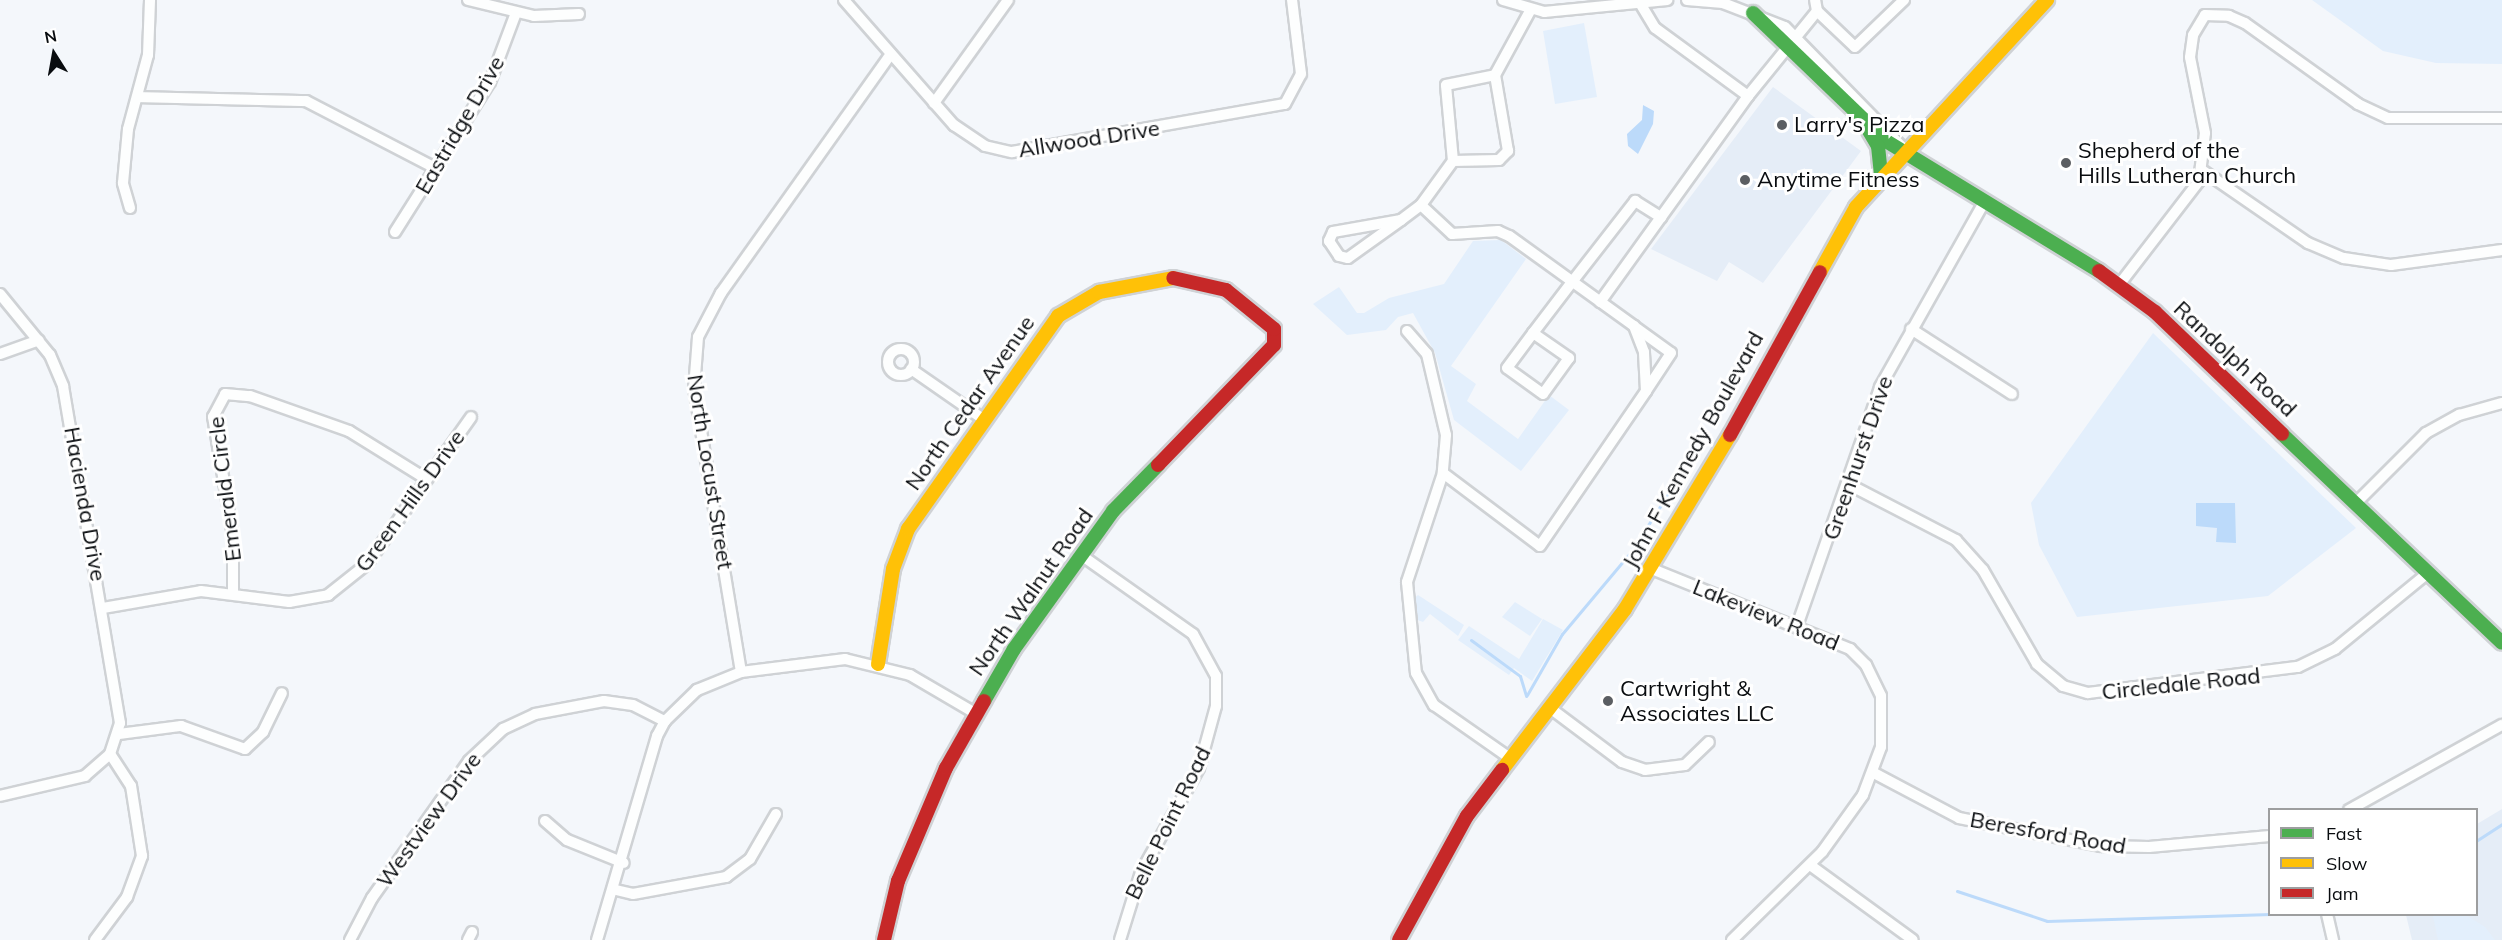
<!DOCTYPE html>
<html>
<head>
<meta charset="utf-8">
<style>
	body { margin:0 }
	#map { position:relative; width:2502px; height:940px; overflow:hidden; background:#f4f7fb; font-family:Mulish,sans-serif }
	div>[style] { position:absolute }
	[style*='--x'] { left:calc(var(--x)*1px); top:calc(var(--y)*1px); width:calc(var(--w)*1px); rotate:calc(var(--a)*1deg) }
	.built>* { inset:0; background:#e5edf7 }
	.green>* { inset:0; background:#e3effc }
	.water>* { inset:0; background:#bcdafa }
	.stream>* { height:3px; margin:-1.5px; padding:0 1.5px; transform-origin:1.5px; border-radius:1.5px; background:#bcdafa }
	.roads { filter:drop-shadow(2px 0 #cfd2d5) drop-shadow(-2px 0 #cfd2d5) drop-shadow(0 2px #cfd2d5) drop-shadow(0 -2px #cfd2d5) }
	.street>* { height:10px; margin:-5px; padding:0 5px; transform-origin:5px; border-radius:5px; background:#fdfefe }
	.street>.ring { margin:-5px; padding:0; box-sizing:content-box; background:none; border:10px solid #fdfefe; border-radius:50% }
	.fast>* { height:14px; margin:-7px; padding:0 7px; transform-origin:7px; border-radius:7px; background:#4caf50 }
	.slow>* { height:14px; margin:-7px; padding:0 7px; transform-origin:7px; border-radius:7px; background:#ffc107 }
	.jam>* { height:14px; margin:-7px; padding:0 7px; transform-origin:7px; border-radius:7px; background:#c62828 }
	.dots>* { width:16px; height:16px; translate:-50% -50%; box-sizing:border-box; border:3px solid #fff; border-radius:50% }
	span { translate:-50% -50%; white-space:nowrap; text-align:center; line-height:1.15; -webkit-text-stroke:6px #fff; paint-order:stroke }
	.street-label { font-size:22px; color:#090c0f }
	.poi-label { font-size:22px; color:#090c0f }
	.left { translate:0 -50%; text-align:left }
	.legend { position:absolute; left:2268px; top:808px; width:210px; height:108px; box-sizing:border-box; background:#fff; border:2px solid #9d9e9f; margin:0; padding:8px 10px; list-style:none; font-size:18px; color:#090c0f }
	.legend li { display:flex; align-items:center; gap:12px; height:30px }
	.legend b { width:30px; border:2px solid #9d9e9f }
	.north { position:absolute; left:24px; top:24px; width:60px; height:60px; -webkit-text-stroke:4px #fff; paint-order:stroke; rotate:349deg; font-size:16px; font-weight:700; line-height:24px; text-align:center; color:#090c0f }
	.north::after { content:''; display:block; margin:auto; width:21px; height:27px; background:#090c0f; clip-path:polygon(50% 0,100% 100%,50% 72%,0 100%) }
</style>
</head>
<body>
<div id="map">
	<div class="built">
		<i style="clip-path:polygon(1773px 87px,1861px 151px,1763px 283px,1729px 262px,1717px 281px,1651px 249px)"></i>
		<i style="clip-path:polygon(2502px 809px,2502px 940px,2412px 940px,2406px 915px,2476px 914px,2477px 824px)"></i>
	</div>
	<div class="green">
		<i style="clip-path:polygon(2312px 0,2502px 0,2502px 64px,2436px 63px,2383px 51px)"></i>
		<i style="clip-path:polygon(1584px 23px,1597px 97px,1555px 104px,1543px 31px)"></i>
		<i style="clip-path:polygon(1501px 240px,1526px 259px,1451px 366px,1476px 384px,1467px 401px,1518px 439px,1549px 395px,1569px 410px,1521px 471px,1454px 420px,1435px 353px,1413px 313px,1398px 317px,1386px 330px,1347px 335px,1313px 304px,1339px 287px,1357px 313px,1364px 313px,1389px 298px,1444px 284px,1473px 241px)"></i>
		<i style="clip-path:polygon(2153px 333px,2356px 528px,2268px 596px,2077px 617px,2039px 545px,2031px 503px)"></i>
		<i style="clip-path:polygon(1418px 595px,1464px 625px,1458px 636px,1430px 614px,1423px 622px,1412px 618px,1411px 601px)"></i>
		<i style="clip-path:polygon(1515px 602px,1542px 619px,1530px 636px,1502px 617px)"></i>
		<i style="clip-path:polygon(1543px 619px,1563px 630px,1532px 681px,1514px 668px,1509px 675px,1458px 640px,1469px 626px,1519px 659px)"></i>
		<i style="clip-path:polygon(2466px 915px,2485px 927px,2495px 940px,2438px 940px,2433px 916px)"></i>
	</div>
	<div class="water">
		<i style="clip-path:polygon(1643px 105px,1654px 111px,1653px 124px,1638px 154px,1628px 146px,1627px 134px,1642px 120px)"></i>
		<i style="clip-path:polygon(2196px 503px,2235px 503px,2236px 543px,2216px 542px,2217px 528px,2196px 526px)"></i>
	</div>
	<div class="stream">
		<i style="--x:1471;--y:640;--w:61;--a:36.3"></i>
		<i style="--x:1520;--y:676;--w:21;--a:73"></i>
		<i style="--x:1527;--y:695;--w:70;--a:-60.2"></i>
		<i style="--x:1562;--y:634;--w:106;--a:-50"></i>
		<i style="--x:1630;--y:553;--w:90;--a:-57.2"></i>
		<i style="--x:2476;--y:841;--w:31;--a:-33"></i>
		<i style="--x:1957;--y:891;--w:95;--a:18.4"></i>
		<i style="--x:2047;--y:921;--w:224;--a:-1.8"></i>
	</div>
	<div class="roads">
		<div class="street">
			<i style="--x:468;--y:0;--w:68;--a:13.6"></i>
			<i style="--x:534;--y:16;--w:45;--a:-2.5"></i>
			<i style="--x:844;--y:0;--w:167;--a:48.7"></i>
			<i style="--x:954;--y:125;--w:37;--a:34"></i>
			<i style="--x:985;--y:146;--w:28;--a:13"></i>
			<i style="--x:1012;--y:152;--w:277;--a:-10"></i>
			<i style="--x:1285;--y:104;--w:34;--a:-62"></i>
			<i style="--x:1301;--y:74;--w:75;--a:-96.9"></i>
			<i style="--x:1503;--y:0;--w:43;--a:16.3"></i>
			<i style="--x:1544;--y:12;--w:124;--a:-5.6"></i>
			<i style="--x:1687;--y:0;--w:36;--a:5"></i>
			<i style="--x:1723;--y:3;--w:66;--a:21.2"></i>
			<i style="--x:1785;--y:27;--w:172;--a:45.7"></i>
			<i style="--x:1817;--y:11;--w:52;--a:43.5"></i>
			<i style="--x:1855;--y:47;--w:68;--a:-43.8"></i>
			<i style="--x:1748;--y:96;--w:109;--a:-50.9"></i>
			<i style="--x:1817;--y:11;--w:11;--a:-100"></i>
			<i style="--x:140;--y:97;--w:166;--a:1.4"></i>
			<i style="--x:306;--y:101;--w:145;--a:27.4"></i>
			<i style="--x:934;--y:103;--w:127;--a:-54.3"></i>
			<i style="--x:1453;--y:161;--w:76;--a:-95.3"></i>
			<i style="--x:1446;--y:85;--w:50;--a:-11.5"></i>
			<i style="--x:2202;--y:170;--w:129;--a:34.6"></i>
			<i style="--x:2308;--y:243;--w:39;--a:23"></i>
			<i style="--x:2344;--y:258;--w:48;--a:8.5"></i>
			<i style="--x:2391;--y:265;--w:112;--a:-7.7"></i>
			<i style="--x:130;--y:208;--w:26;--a:-106"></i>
			<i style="--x:123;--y:183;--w:54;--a:-84.7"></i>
			<i style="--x:128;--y:129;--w:77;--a:-74.9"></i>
			<i style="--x:148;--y:55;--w:55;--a:-87.9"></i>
			<i style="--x:1401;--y:220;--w:69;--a:170"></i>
			<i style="--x:1333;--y:232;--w:10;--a:114"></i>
			<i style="--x:1329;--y:241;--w:18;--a:56"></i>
			<i style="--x:1339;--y:256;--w:9;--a:13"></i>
			<i style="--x:1348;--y:258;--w:65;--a:-35.6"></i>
			<i style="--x:1401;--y:220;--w:25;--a:-37"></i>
			<i style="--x:395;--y:232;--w:178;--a:-57.7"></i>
			<i style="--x:490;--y:82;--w:74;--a:-69.4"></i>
			<i style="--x:2119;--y:285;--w:131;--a:-52.4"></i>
			<i style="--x:2199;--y:181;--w:48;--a:-82.9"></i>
			<i style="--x:2205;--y:133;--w:77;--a:-101.2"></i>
			<i style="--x:2190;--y:57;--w:22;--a:-82"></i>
			<i style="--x:2193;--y:35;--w:23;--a:-59"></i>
			<i style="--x:2205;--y:15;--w:24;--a:2"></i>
			<i style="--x:2229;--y:16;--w:17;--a:24"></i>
			<i style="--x:2245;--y:23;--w:139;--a:35.6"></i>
			<i style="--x:2358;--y:104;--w:33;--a:25"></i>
			<i style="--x:2388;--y:118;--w:114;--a:0"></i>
			<i style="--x:0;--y:294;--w:79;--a:50.7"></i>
			<i style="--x:50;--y:355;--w:34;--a:67"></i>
			<i style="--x:63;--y:386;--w:342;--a:80.4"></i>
			<i style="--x:120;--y:723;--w:33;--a:108"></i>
			<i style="--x:110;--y:754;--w:33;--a:139"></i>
			<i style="--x:85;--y:776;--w:87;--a:166.8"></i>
			<i style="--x:1600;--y:302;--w:254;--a:-54.3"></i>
			<i style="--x:1748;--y:96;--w:115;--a:-143.8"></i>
			<i style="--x:1655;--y:28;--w:29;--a:-121"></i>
			<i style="--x:1635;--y:327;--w:44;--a:35.8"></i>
			<i style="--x:1671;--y:353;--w:45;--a:123.3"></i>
			<i style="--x:1911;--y:329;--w:120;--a:32.8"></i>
			<i style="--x:1407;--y:331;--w:30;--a:49"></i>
			<i style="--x:1427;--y:354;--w:83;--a:76.8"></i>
			<i style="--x:1446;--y:435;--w:38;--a:95"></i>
			<i style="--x:1443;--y:473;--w:115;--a:108.3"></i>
			<i style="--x:1407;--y:582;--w:91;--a:84.4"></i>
			<i style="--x:1416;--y:673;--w:37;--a:61"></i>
			<i style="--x:1434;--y:705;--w:94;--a:35"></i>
			<i style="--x:1533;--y:333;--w:44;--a:34.8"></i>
			<i style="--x:1569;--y:358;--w:44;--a:125.8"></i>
			<i style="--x:1543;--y:394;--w:44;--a:-144.2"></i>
			<i style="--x:1507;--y:368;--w:44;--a:-53.4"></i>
			<i style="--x:1533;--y:333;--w:64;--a:-52.6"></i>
			<i style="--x:1572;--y:282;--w:103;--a:-52.1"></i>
			<i style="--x:1635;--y:201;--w:31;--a:32"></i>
			<i class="ring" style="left:888px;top:349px;width:16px;height:16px"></i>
			<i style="--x:0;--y:354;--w:41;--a:-19.7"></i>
			<i style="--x:911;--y:369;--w:88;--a:34.8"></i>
			<i style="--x:1443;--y:473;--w:121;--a:37"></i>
			<i style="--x:1540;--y:546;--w:188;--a:-55.6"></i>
			<i style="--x:1646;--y:391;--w:39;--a:-93"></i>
			<i style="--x:1644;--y:352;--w:28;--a:-111"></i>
			<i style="--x:1634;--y:326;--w:154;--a:-144.2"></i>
			<i style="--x:1509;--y:236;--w:12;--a:-156"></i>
			<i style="--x:1498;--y:231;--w:46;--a:176.3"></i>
			<i style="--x:1452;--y:234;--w:42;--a:-136.9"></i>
			<i style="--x:1421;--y:205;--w:54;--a:-54"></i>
			<i style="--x:1453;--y:161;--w:46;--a:-1.2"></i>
			<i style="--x:1499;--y:160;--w:13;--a:-45"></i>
			<i style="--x:1508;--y:151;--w:77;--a:-99.7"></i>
			<i style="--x:1495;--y:75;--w:73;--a:-61.3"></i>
			<i style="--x:1848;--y:484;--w:122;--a:27.4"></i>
			<i style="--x:1956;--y:540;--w:40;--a:48"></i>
			<i style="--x:1983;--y:570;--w:108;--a:60.1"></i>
			<i style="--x:2037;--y:664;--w:34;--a:40"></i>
			<i style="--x:2063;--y:686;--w:26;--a:16"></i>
			<i style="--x:2088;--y:693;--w:212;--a:-7.1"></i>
			<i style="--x:2298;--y:667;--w:41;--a:-25.9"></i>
			<i style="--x:2335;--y:649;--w:120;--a:-39.3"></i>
			<i style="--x:2356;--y:503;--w:99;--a:-45"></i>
			<i style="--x:2426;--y:433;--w:38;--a:-29"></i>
			<i style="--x:2459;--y:415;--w:45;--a:-15.6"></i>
			<i style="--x:1081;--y:555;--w:137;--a:35.2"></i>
			<i style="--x:1193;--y:634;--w:48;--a:61.3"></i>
			<i style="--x:1216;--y:676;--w:30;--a:90"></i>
			<i style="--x:1216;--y:706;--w:64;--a:105.3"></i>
			<i style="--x:1199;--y:768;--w:119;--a:119.1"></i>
			<i style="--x:1141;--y:872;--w:71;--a:107.2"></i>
			<i style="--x:1652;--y:569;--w:214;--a:22"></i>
			<i style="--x:1850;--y:649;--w:23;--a:45"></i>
			<i style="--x:1866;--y:665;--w:34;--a:64"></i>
			<i style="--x:1881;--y:696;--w:51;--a:90"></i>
			<i style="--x:1881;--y:747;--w:51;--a:110.6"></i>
			<i style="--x:1863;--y:795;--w:70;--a:125.7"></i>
			<i style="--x:1822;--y:852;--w:126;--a:135.6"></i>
			<i style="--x:233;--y:593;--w:57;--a:-90"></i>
			<i style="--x:233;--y:536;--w:121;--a:-99.5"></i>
			<i style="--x:213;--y:417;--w:26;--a:-62"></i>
			<i style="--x:225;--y:394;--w:25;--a:5"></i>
			<i style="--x:250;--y:396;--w:105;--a:19.5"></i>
			<i style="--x:349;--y:431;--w:91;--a:31.9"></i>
			<i style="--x:103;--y:608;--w:99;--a:-9.8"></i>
			<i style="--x:201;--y:591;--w:89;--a:7.1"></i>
			<i style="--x:289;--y:602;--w:40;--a:-10"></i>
			<i style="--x:328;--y:595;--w:50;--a:-38.5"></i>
			<i style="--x:367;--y:564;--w:180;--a:-54.7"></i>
			<i style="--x:1797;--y:626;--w:253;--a:-70.8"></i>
			<i style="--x:1880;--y:387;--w:214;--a:-60.6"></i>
			<i style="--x:741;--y:672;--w:287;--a:-99.4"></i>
			<i style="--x:694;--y:389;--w:52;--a:-85.6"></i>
			<i style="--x:698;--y:337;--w:50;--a:-62.4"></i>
			<i style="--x:721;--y:293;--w:293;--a:-54.6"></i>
			<i style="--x:1550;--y:708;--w:90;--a:36.9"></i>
			<i style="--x:1622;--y:762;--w:24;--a:19"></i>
			<i style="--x:1645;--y:770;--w:40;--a:-7.1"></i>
			<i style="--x:1685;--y:765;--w:33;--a:-44"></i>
			<i style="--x:119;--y:734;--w:63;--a:-7.4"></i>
			<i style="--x:181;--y:726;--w:68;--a:19.8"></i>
			<i style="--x:245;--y:749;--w:25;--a:-43"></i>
			<i style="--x:263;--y:732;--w:43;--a:-64"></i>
			<i style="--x:1874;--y:773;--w:96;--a:27.9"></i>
			<i style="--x:1959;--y:818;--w:145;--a:11.2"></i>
			<i style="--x:2101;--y:846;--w:48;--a:1.2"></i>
			<i style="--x:2149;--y:847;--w:121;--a:-5.2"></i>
			<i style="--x:2349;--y:810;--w:175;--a:-29.1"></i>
			<i style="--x:545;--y:821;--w:29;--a:41"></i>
			<i style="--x:567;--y:840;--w:61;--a:22"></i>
			<i style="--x:1810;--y:865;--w:127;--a:36.1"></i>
			<i style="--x:616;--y:890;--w:17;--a:13"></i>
			<i style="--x:633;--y:894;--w:95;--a:-10.4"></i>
			<i style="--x:726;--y:877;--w:30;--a:-37"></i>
			<i style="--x:750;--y:859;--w:52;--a:-60"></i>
			<i style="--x:2327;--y:914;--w:27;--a:77"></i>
			<i style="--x:95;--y:940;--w:54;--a:-53.3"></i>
			<i style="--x:127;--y:897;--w:44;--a:-69.9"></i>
			<i style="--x:142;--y:856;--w:71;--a:-98.9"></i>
			<i style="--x:131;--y:786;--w:38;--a:-123"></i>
			<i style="--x:350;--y:940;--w:47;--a:-62.4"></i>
			<i style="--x:372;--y:898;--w:168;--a:-54.7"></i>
			<i style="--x:469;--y:761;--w:47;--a:-43.3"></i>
			<i style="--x:503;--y:729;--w:35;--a:-25"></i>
			<i style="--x:535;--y:714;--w:70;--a:-10.7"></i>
			<i style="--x:604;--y:701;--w:29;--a:8"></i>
			<i style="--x:633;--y:705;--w:36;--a:27"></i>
			<i style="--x:468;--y:940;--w:9;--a:-63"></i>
			<i style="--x:597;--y:940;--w:213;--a:-73.6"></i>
			<i style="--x:657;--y:736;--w:17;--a:-62"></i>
			<i style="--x:665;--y:721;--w:45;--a:-44.1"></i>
			<i style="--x:697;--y:690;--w:48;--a:-22.2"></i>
			<i style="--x:741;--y:672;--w:105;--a:-7.1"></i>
			<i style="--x:845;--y:659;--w:67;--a:13.8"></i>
			<i style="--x:910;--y:675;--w:75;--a:30.3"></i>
		</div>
		<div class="fast">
			<i style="--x:1753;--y:13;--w:185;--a:43.9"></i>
			<i style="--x:1886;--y:141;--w:250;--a:31.4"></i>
			<i style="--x:1869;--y:131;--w:17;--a:59"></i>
			<i style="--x:1878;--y:146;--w:30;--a:84"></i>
			<i style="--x:2282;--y:434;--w:303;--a:43.5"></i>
			<i style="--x:984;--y:701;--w:60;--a:-60"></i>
			<i style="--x:1014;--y:649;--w:170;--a:-54.3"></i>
			<i style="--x:1113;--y:511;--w:64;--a:-45.6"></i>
		</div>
		<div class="slow">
			<i style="--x:1820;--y:272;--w:74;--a:-61"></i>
			<i style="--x:1856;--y:207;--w:282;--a:-47.3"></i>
			<i style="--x:878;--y:664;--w:96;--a:-81"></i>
			<i style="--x:893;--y:569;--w:43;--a:-69.4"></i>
			<i style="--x:908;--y:529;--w:261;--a:-54.8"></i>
			<i style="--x:1058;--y:316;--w:48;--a:-30.3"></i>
			<i style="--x:1099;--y:292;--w:75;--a:-10.7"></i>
			<i style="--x:1502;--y:770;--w:203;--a:-52.6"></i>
			<i style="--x:1625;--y:609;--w:203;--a:-58.9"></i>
		</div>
		<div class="jam">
			<i style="--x:2099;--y:271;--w:69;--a:36.2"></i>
			<i style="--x:2155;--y:312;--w:176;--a:43.8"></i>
			<i style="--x:1730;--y:435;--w:186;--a:-61.1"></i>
			<i style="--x:1158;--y:465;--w:167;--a:-46"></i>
			<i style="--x:1274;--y:345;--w:16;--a:-90"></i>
			<i style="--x:1274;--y:329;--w:62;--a:-140.9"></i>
			<i style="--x:1226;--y:290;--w:54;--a:-167.2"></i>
			<i style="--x:884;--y:940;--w:61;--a:-76.7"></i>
			<i style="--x:898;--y:881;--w:123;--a:-67"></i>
			<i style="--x:946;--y:768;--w:77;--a:-60.4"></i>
			<i style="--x:1399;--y:940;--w:141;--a:-61.3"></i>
			<i style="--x:1467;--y:816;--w:58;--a:-52.7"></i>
		</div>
	</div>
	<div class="dots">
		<i style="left:1782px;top:125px;background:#5b5e62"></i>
		<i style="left:2066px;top:163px;background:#5b5e62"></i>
		<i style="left:1745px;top:180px;background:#5b5e62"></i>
		<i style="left:1608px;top:701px;background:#5b5e62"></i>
	</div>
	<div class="street-label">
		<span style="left:460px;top:125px;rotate:-60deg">Eastridge Drive</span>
		<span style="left:1089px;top:139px;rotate:-9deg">Allwood Drive</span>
		<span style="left:2235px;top:359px;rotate:43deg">Randolph Road</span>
		<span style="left:970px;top:403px;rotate:-55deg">North Cedar Avenue</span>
		<span style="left:1693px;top:450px;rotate:-61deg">John F Kennedy Boulevard</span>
		<span style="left:1858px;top:458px;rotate:-71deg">Greenhurst Drive</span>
		<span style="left:710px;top:472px;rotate:81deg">North Locust Street</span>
		<span style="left:225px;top:489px;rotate:-97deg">Emerald Circle</span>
		<span style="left:410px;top:501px;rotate:-54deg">Green Hills Drive</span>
		<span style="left:85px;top:504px;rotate:80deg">Hacienda Drive</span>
		<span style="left:1031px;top:592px;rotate:-55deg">North Walnut Road</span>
		<span style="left:1766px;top:615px;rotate:22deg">Lakeview Road</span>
		<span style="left:2181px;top:684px;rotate:-6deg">Circledale Road</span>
		<span style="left:429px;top:820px;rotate:-54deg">Westview Drive</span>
		<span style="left:1168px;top:823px;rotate:-64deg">Belle Point Road</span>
		<span style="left:2048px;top:833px;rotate:10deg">Beresford Road</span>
	</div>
	<div class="poi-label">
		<span class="left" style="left:1794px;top:125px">Larry's Pizza</span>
		<span class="left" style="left:2078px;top:163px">Shepherd of the<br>Hills Lutheran Church</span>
		<span class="left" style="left:1757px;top:180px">Anytime Fitness</span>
		<span class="left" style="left:1620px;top:701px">Cartwright &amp;<br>Associates LLC</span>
	</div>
	<ul class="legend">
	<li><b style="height:8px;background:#4caf50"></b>Fast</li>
	<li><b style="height:8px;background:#ffc107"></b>Slow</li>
	<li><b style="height:8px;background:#c62828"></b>Jam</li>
	</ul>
	<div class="north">N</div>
</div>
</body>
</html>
